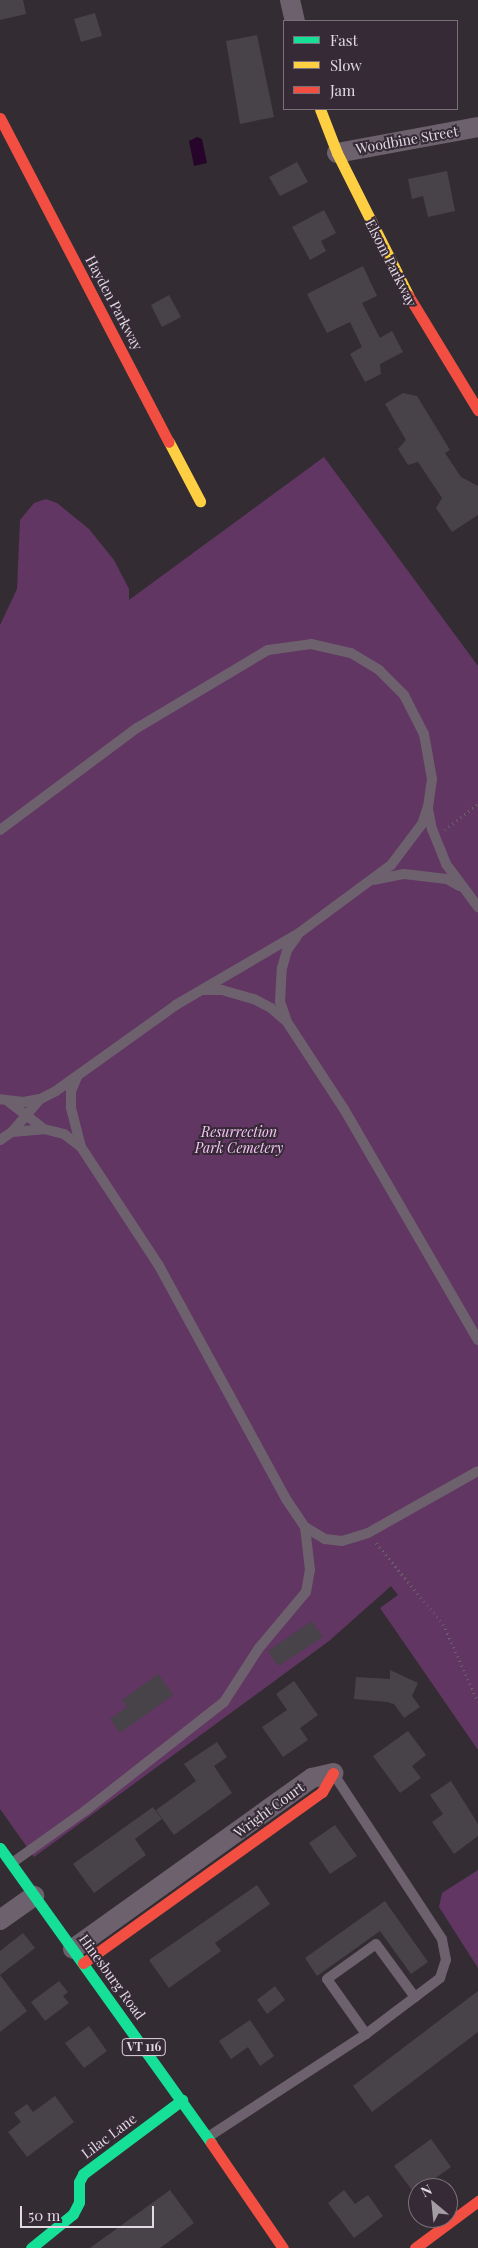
<!DOCTYPE html>
<html>
<head>
<meta charset="utf-8">
<style>
	body { margin:0 }
	#map { position:relative; width:478px; height:2248px; overflow:hidden; background:#332d33; font-family:"Playfair Display",serif }
	div>[style] { position:absolute }
	[style*='--x'] { left:calc(var(--x)*1px); top:calc(var(--y)*1px); width:calc(var(--w)*1px); rotate:calc(var(--a)*1deg) }
	.green>* { inset:0; background:#613662 }
	.water>* { inset:0; background:#270429 }
	.building>* { inset:0; background:#484348 }
	.path>* { height:3px; margin-top:-1.5px; transform-origin:0; background:repeating-linear-gradient(90deg,#6b636b 0 1px,transparent 0 5px) }
	.lane>* { height:10px; margin:-5px; padding:0 5px; transform-origin:5px; border-radius:5px; background:#6e616e }
	.street>* { height:20px; margin:-10px; padding:0 10px; transform-origin:10px; border-radius:10px; background:#6e616e }
	.fast>* { height:11px; margin:-5.5px; padding:0 5.5px; transform-origin:5.5px; border-radius:5.5px; background:#16e098 }
	.slow>* { height:11px; margin:-5.5px; padding:0 5.5px; transform-origin:5.5px; border-radius:5.5px; background:#ffcf43 }
	.jam>* { height:11px; margin:-5.5px; padding:0 5.5px; transform-origin:5.5px; border-radius:5.5px; background:#f24e42 }
	span { translate:-50% -50%; white-space:nowrap; text-align:center; line-height:1.15; -webkit-text-stroke:4px #362a36; paint-order:stroke }
	.shield-label span { padding:1px 4px; background:#362a36; border:1px solid; border-radius:4px; -webkit-text-stroke-width:0 }
	.shield-label { font-size:12px; color:#e1d9e1; font-weight:700 }
	.street-label { font-size:14px; color:#e1d9e1 }
	.park-label { font-size:14px; color:#f7c5f7; font-style:italic }
	.legend { position:absolute; left:283px; top:20px; width:175px; height:90px; box-sizing:border-box; background:#362a36; border:1px solid #7a707a; margin:0; padding:6px 9px; list-style:none; font-size:15px; color:#e1d9e1 }
	.legend li { display:flex; align-items:center; gap:10px; height:25px }
	.legend b { width:25px; border:1px solid #7a707a }
	.north { position:absolute; left:408px; top:2178px; width:50px; height:50px; box-sizing:border-box; background:#362a36; border:1px solid #7a707a; border-radius:50%; rotate:332deg; font-size:14px; font-weight:700; line-height:20px; text-align:center; color:#e1d9e1 }
	.north::after { content:''; display:block; margin:auto; width:18px; height:22px; background:#a49da4; clip-path:polygon(50% 0,100% 100%,50% 72%,0 100%) }
	.scale { position:absolute; left:20px; top:2206px; width:134px; height:22px; box-sizing:border-box; border:2px solid #e1d9e1; border-top:0; padding-left:6px; font-size:15px; line-height:18px; white-space:nowrap; color:#e1d9e1; -webkit-text-stroke:4px #362a36; paint-order:stroke }
</style>
</head>
<body>
<div id="map">
	<div class="green">
		<i style="clip-path:polygon(324px 457px,478px 666px,478px 1750px,380px 1608px,398px 1595px,391px 1586px,329px 1641px,34px 1857px,0 1809px,0 625px,17px 589px,20px 520px,34px 503px,46px 499px,57px 503px,89px 529px,114px 560px,129px 589px,129px 600px)"></i>
		<i style="clip-path:polygon(478px 1870px,478px 1968px,439px 1907px,442px 1893px)"></i>
	</div>
	<div class="water">
		<i style="clip-path:polygon(197px 137px,202px 139px,207px 163px,194px 166px,189px 141px)"></i>
	</div>
	<div class="building">
		<i style="clip-path:polygon(0 0,23px 0,26px 14px,0 20px)"></i>
		<i style="clip-path:polygon(95px 13px,102px 36px,81px 42px,74px 19px)"></i>
		<i style="clip-path:polygon(257px 35px,274px 117px,240px 124px,226px 41px)"></i>
		<i style="clip-path:polygon(297px 162px,308px 182px,280px 196px,269px 177px)"></i>
		<i style="clip-path:polygon(447px 171px,455px 211px,428px 217px,423px 196px,412px 199px,408px 179px)"></i>
		<i style="clip-path:polygon(324px 210px,336px 233px,321px 241px,326px 251px,310px 260px,292px 227px)"></i>
		<i style="clip-path:polygon(363px 266px,377px 296px,362px 303px,380px 338px,392px 331px,403px 352px,380px 364px,381px 374px,365px 382px,350px 354px,362px 347px,350px 322px,327px 333px,307px 294px)"></i>
		<i style="clip-path:polygon(169px 295px,181px 317px,162px 327px,151px 305px)"></i>
		<i style="clip-path:polygon(403px 393px,417px 396px,450px 450px,445px 453px,461px 477px,478px 486px,478px 515px,452px 532px,436px 508px,442px 498px,418px 462px,408px 465px,398px 449px,406px 440px,385px 404px)"></i>
		<i style="clip-path:polygon(312px 1621px,323px 1637px,278px 1666px,268px 1651px)"></i>
		<i style="clip-path:polygon(390px 1670px,418px 1683px,412px 1696px,420px 1707px,404px 1718px,394px 1704px,387px 1702px,354px 1699px,356px 1677px,390px 1679px)"></i>
		<i style="clip-path:polygon(158px 1674px,173px 1695px,120px 1733px,110px 1719px,127px 1707px,122px 1700px)"></i>
		<i style="clip-path:polygon(294px 1681px,318px 1715px,300px 1728px,308px 1740px,283px 1757px,262px 1727px,287px 1710px,276px 1694px)"></i>
		<i style="clip-path:polygon(408px 1731px,426px 1755px,412px 1766px,421px 1778px,400px 1793px,373px 1756px)"></i>
		<i style="clip-path:polygon(217px 1742px,227px 1757px,214px 1766px,232px 1793px,174px 1835px,156px 1810px,196px 1781px,184px 1764px)"></i>
		<i style="clip-path:polygon(451px 1781px,478px 1824px,478px 1836px,454px 1854px,432px 1822px,443px 1814px,430px 1795px)"></i>
		<i style="clip-path:polygon(153px 1807px,162px 1819px,135px 1839px,146px 1855px,94px 1893px,73px 1864px)"></i>
		<i style="clip-path:polygon(335px 1825px,357px 1856px,330px 1874px,309px 1843px)"></i>
		<i style="clip-path:polygon(257px 1885px,270px 1904px,215px 1943px,221px 1951px,169px 1988px,149px 1960px)"></i>
		<i style="clip-path:polygon(385px 1901px,428px 1962px,411px 1974px,380px 1931px,317px 1976px,305px 1958px)"></i>
		<i style="clip-path:polygon(23px 1933px,35px 1948px,0 1975px,27px 2011px,0 2032px,0 1951px)"></i>
		<i style="clip-path:polygon(59px 1981px,68px 1992px,63px 1996px,69px 2003px,45px 2021px,31px 2002px)"></i>
		<i style="clip-path:polygon(275px 1986px,285px 2000px,267px 2014px,257px 2000px)"></i>
		<i style="clip-path:polygon(478px 1991px,478px 2032px,372px 2112px,353px 2086px)"></i>
		<i style="clip-path:polygon(250px 2020px,274px 2056px,260px 2066px,248px 2047px,231px 2059px,219px 2041px)"></i>
		<i style="clip-path:polygon(89px 2026px,107px 2051px,84px 2068px,65px 2043px)"></i>
		<i style="clip-path:polygon(55px 2096px,74px 2122px,27px 2157px,8px 2132px,21px 2122px,14px 2113px,27px 2104px,33px 2112px)"></i>
		<i style="clip-path:polygon(431px 2139px,451px 2167px,414px 2193px,394px 2166px)"></i>
		<i style="clip-path:polygon(170px 2190px,194px 2223px,160px 2248px,90px 2248px)"></i>
		<i style="clip-path:polygon(344px 2190px,355px 2204px,368px 2195px,383px 2216px,354px 2238px,328px 2203px)"></i>
	</div>
	<div class="path">
		<i style="--x:445;--y:830;--w:42;--a:-38.2"></i>
		<i style="--x:376;--y:1543;--w:105;--a:50.4"></i>
		<i style="--x:443;--y:1624;--w:85;--a:65.8"></i>
	</div>
	<div class="lane">
		<i style="--x:428;--y:809;--w:20;--a:79"></i>
		<i style="--x:432;--y:829;--w:38;--a:68"></i>
		<i style="--x:446;--y:864;--w:54;--a:53.3"></i>
		<i style="--x:0;--y:830;--w:171;--a:-36.7"></i>
		<i style="--x:137;--y:728;--w:152;--a:-30.8"></i>
		<i style="--x:268;--y:650;--w:43;--a:-7.9"></i>
		<i style="--x:311;--y:644;--w:41;--a:12.7"></i>
		<i style="--x:351;--y:653;--w:33;--a:31"></i>
		<i style="--x:379;--y:670;--w:35;--a:45"></i>
		<i style="--x:404;--y:695;--w:44;--a:62.9"></i>
		<i style="--x:424;--y:734;--w:46;--a:79.9"></i>
		<i style="--x:432;--y:779;--w:27;--a:98"></i>
		<i style="--x:428;--y:806;--w:19;--a:108"></i>
		<i style="--x:422;--y:824;--w:51;--a:127.1"></i>
		<i style="--x:391;--y:865;--w:114;--a:143.5"></i>
		<i style="--x:299;--y:933;--w:143;--a:149.7"></i>
		<i style="--x:176;--y:1005;--w:148;--a:144.4"></i>
		<i style="--x:56;--y:1091;--w:18;--a:153"></i>
		<i style="--x:40;--y:1099;--w:17;--a:170"></i>
		<i style="--x:23;--y:1102;--w:23;--a:-173"></i>
		<i style="--x:373;--y:880;--w:32;--a:-11"></i>
		<i style="--x:404;--y:874;--w:43;--a:6.6"></i>
		<i style="--x:447;--y:879;--w:14;--a:30"></i>
		<i style="--x:203;--y:990;--w:19;--a:0"></i>
		<i style="--x:222;--y:990;--w:33;--a:16"></i>
		<i style="--x:254;--y:999;--w:19;--a:28"></i>
		<i style="--x:271;--y:1008;--w:21;--a:41"></i>
		<i style="--x:287;--y:1022;--w:104;--a:56.8"></i>
		<i style="--x:344;--y:1109;--w:267;--a:59.9"></i>
		<i style="--x:286;--y:1019;--w:18;--a:-109"></i>
		<i style="--x:280;--y:1002;--w:34;--a:-87"></i>
		<i style="--x:282;--y:968;--w:19;--a:-74"></i>
		<i style="--x:287;--y:950;--w:17;--a:-54"></i>
		<i style="--x:77;--y:1077;--w:15;--a:113"></i>
		<i style="--x:71;--y:1091;--w:17;--a:90"></i>
		<i style="--x:71;--y:1108;--w:40;--a:75.6"></i>
		<i style="--x:81;--y:1147;--w:140;--a:56.7"></i>
		<i style="--x:158;--y:1264;--w:268;--a:61.4"></i>
		<i style="--x:286;--y:1499;--w:34;--a:56"></i>
		<i style="--x:305;--y:1527;--w:23;--a:31"></i>
		<i style="--x:325;--y:1539;--w:17;--a:7"></i>
		<i style="--x:342;--y:1541;--w:27;--a:-17"></i>
		<i style="--x:368;--y:1533;--w:126;--a:-29.4"></i>
		<i style="--x:9;--y:1102;--w:44;--a:37.6"></i>
		<i style="--x:12;--y:1132;--w:32;--a:-5"></i>
		<i style="--x:44;--y:1129;--w:21;--a:14"></i>
		<i style="--x:64;--y:1134;--w:21;--a:37"></i>
		<i style="--x:0;--y:1140;--w:14;--a:-34"></i>
		<i style="--x:12;--y:1132;--w:43;--a:-49.7"></i>
		<i style="--x:12;--y:1863;--w:90;--a:-35.5"></i>
		<i style="--x:85;--y:1811;--w:177;--a:-38.1"></i>
		<i style="--x:224;--y:1702;--w:64;--a:-57.1"></i>
		<i style="--x:259;--y:1648;--w:73;--a:-50"></i>
		<i style="--x:306;--y:1592;--w:22;--a:-80"></i>
		<i style="--x:310;--y:1570;--w:43;--a:-96.6"></i>
		<i style="--x:366;--y:2034;--w:67;--a:-125.3"></i>
		<i style="--x:327;--y:1979;--w:60;--a:-35.5"></i>
		<i style="--x:376;--y:1944;--w:66;--a:53.7"></i>
		<i style="--x:208;--y:2137;--w:189;--a:-33.1"></i>
		<i style="--x:366;--y:2034;--w:93;--a:-37.1"></i>
		<i style="--x:440;--y:1978;--w:19;--a:-72"></i>
		<i style="--x:446;--y:1960;--w:21;--a:-101"></i>
		<i style="--x:442;--y:1939;--w:195;--a:-123.3"></i>
	</div>
	<div class="street">
		<i style="--x:290;--y:0;--w:22;--a:77"></i>
		<i style="--x:337;--y:153;--w:143;--a:-10.4"></i>
		<i style="--x:0;--y:1920;--w:42;--a:-35.2"></i>
		<i style="--x:73;--y:1949;--w:294;--a:-35.6"></i>
		<i style="--x:312;--y:1778;--w:22;--a:-13"></i>
	</div>
	<div class="fast">
		<i style="--x:0;--y:1848;--w:363;--a:54.4"></i>
		<i style="--x:31;--y:2248;--w:54;--a:-39"></i>
		<i style="--x:73;--y:2214;--w:13;--a:-63"></i>
		<i style="--x:79;--y:2202;--w:20;--a:-90"></i>
		<i style="--x:79;--y:2182;--w:9;--a:-63"></i>
		<i style="--x:83;--y:2174;--w:124;--a:-36.8"></i>
	</div>
	<div class="slow">
		<i style="--x:320;--y:109;--w:47;--a:68.9"></i>
		<i style="--x:337;--y:153;--w:159;--a:63.4"></i>
		<i style="--x:169;--y:442;--w:67;--a:62.3"></i>
	</div>
	<div class="jam">
		<i style="--x:0;--y:118;--w:365;--a:62.5"></i>
		<i style="--x:408;--y:295;--w:135;--a:58.7"></i>
		<i style="--x:83;--y:1963;--w:294;--a:-35.6"></i>
		<i style="--x:322;--y:1792;--w:22;--a:-60"></i>
		<i style="--x:211;--y:2143;--w:127;--a:55.6"></i>
		<i style="--x:415;--y:2248;--w:79;--a:-36.7"></i>
	</div>
	<div class="shield-label">
		<span style="left:144px;top:2047px">VT 116</span>
	</div>
	<div class="street-label">
		<span style="left:407px;top:140px;rotate:-10deg">Woodbine Street</span>
		<span style="left:391px;top:263px;rotate:63deg">Elsom Parkway</span>
		<span style="left:114px;top:303px;rotate:62deg">Hayden Parkway</span>
		<span style="left:269px;top:1810px;rotate:-36deg">Wright Court</span>
		<span style="left:112px;top:1977px;rotate:54deg">Hinesburg Road</span>
		<span style="left:109px;top:2136px;rotate:-37deg">Lilac Lane</span>
	</div>
	<div class="park-label">
		<span style="left:239px;top:1140px">Resurrection<br>Park Cemetery</span>
	</div>
	<ul class="legend">
	<li><b style="height:6px;background:#16e098"></b>Fast</li>
	<li><b style="height:6px;background:#ffcf43"></b>Slow</li>
	<li><b style="height:6px;background:#f24e42"></b>Jam</li>
	</ul>
	<div class="north">N</div>
	<div class="scale">50 m</div>
</div>
</body>
</html>
